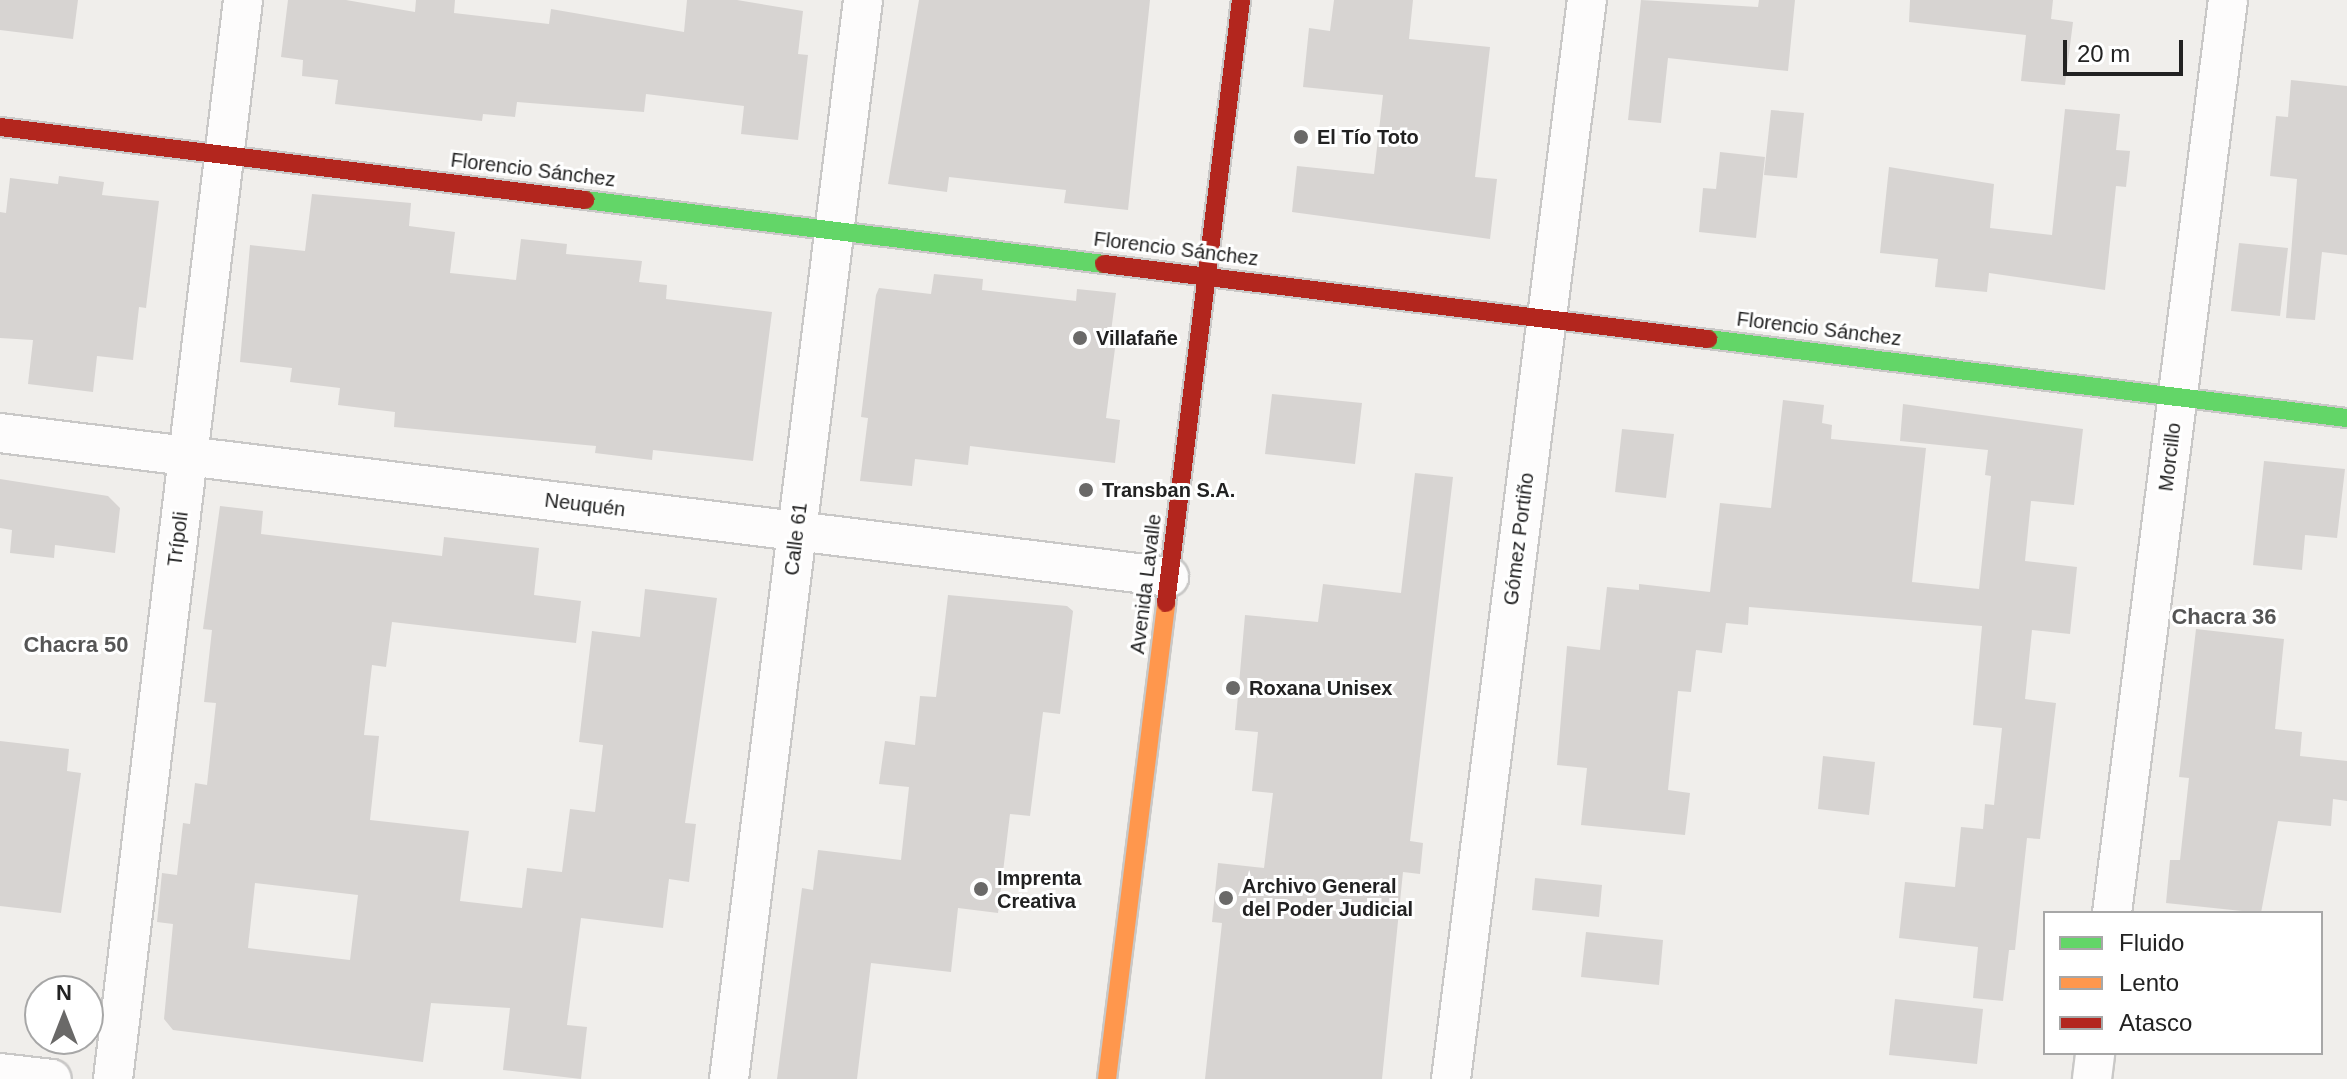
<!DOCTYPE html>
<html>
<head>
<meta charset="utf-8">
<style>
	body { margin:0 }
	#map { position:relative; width:2347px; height:1079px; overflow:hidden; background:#f0eeeb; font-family:Arial,sans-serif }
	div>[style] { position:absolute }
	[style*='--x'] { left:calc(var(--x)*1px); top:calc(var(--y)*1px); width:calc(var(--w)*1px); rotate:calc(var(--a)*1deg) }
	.building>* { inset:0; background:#d7d4d2 }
	.roads { filter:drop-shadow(2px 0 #c9c8c7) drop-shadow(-2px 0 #c9c8c7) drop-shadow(0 2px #c9c8c7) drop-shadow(0 -2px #c9c8c7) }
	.street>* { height:38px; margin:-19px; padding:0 19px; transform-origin:19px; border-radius:19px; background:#fdfcfc }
	.fast>* { height:18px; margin:-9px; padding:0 9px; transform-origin:9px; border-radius:9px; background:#63d668 }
	.slow>* { height:18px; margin:-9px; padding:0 9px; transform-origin:9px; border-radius:9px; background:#ff974d }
	.jam>* { height:18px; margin:-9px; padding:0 9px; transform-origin:9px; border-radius:9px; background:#b3261e }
	.dots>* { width:22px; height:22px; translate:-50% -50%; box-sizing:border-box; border:4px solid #fff; border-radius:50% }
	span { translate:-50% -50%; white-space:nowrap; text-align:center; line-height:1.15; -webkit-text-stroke:6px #fff; paint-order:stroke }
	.poi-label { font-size:20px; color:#222; font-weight:700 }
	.left { translate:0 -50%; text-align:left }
	.street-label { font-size:20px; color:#222 }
	.neighbourhood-label { font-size:22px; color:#555; font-weight:700 }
	.legend { position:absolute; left:2043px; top:911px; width:280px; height:144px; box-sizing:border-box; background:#fff; border:2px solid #a7a7a7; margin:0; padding:10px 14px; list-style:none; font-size:24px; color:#222 }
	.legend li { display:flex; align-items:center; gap:16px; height:40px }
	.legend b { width:40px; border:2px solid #a7a7a7 }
	.north { position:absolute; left:24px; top:975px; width:80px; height:80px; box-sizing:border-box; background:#fff; border:2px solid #a7a7a7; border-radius:50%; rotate:0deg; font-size:22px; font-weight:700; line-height:32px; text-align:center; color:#222 }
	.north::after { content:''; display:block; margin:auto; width:28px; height:36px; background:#6a6968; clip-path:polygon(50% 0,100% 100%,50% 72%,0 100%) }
	.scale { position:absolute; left:2063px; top:40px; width:120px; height:36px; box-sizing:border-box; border:4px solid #222; border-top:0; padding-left:10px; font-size:24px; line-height:28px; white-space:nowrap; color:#222; -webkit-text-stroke:6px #fff; paint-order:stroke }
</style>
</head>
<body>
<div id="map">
	<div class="building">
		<i style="clip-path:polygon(0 0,78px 0,73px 39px,0 30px)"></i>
		<i style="clip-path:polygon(288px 0,346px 0,415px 12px,416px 0,455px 0,454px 13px,549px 24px,551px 9px,684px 32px,687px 0,737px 0,803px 11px,798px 54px,808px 55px,798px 140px,741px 134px,744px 106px,646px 94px,644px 112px,517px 102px,515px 117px,483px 114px,482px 121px,335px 104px,338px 80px,302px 76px,303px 60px,281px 57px)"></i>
		<i style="clip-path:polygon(919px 0,1150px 0,1128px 210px,1064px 203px,1066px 190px,949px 177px,947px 192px,888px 184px)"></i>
		<i style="clip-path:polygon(1334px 0,1413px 0,1409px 39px,1490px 47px,1475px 177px,1497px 179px,1490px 239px,1292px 212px,1297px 166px,1374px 174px,1383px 95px,1303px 87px,1309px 28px,1330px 31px)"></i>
		<i style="clip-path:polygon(1641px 0,1758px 7px,1759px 0,1795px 0,1788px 71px,1668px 58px,1661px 123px,1628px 120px)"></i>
		<i style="clip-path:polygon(1910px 0,2053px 0,2051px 19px,2073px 22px,2065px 85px,2021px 81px,2026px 35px,1909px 22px)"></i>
		<i style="clip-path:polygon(2291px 80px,2347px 86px,2347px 255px,2322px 252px,2315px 320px,2286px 318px,2297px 179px,2270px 176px,2276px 116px,2288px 117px)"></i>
		<i style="clip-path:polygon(2065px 109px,2120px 114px,2116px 150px,2130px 151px,2126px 187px,2116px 186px,2105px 290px,1989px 273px,1987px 292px,1935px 287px,1938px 259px,1880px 253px,1889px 167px,1994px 184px,1990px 228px,2052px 235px)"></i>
		<i style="clip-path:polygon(1771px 110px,1804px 113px,1797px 178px,1764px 175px)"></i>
		<i style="clip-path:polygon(1720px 152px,1765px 157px,1756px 238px,1699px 232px,1703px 188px,1716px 189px)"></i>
		<i style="clip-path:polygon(59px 176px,104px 182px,102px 195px,159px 201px,146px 308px,139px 307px,133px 360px,97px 356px,93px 392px,28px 384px,33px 340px,0 338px,0 212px,6px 213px,10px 178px,58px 184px)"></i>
		<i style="clip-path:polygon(312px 194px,411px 203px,409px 226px,455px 232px,450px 273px,516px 280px,521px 239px,567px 244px,566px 254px,642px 261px,639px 282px,667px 285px,666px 299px,772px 312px,753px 461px,653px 450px,652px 460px,595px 453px,596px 446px,394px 427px,395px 412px,338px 405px,340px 388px,290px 382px,292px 368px,240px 362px,250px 245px,305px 251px)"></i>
		<i style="clip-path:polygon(2239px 243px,2288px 248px,2280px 316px,2231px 311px)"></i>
		<i style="clip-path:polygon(934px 274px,983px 279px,982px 290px,1076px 301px,1077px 289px,1116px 293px,1111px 332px,1117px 333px,1106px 418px,1120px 420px,1115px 463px,970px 446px,968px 465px,915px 459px,912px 486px,860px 481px,868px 418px,861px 417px,876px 295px,879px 288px,931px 294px)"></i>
		<i style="clip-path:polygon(1272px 394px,1362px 403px,1355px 464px,1265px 454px)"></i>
		<i style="clip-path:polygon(1783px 400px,1824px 405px,1822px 423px,1832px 425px,1831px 439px,1926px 448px,1912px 582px,1979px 589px,1991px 476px,1985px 475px,1988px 450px,1900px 441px,1903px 404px,2083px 429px,2074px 505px,2031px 501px,2025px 561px,2077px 567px,2070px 634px,2032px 630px,2025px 699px,2056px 703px,2040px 839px,2027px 838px,2015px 950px,2009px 950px,2003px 1001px,1973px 998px,1978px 947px,1899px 938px,1905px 882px,1955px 887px,1961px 827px,1983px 829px,1985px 804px,1994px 805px,2002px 728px,1973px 725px,1982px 626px,1749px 607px,1748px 625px,1726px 623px,1722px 653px,1696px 650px,1691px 692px,1678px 691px,1668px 790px,1690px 793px,1685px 835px,1581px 825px,1587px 768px,1557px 765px,1567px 646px,1600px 650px,1607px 587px,1639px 590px,1639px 584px,1710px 592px,1720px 503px,1771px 508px)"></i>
		<i style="clip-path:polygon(1622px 429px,1674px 434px,1666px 498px,1615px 492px)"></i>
		<i style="clip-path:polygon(2264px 461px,2345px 469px,2337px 538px,2305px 535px,2302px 570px,2253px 565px)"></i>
		<i style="clip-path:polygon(1415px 473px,1453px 477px,1410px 841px,1423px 843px,1420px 874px,1403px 872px,1382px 1079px,1205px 1079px,1222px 923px,1212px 922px,1218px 863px,1264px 868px,1273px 793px,1252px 791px,1258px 732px,1235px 730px,1245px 615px,1318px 622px,1323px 584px,1401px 593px)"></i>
		<i style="clip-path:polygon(0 479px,108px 496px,120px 508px,115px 553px,55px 545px,54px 558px,10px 553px,12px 530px,0 528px)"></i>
		<i style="clip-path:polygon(evenodd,220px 506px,263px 511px,261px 534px,442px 556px,444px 537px,539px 548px,534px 595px,581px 601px,576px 643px,392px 622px,386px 667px,372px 665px,364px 735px,379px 736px,370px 820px,469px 831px,460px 901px,522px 908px,527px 868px,562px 872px,570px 809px,595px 812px,603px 745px,579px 742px,592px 631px,640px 637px,645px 589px,717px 598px,685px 823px,696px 824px,689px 882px,669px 879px,663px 928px,581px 918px,567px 1025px,587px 1027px,581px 1079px,503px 1070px,510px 1008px,431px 1003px,423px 1062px,173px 1030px,164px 1019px,173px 924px,157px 922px,162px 873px,177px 875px,183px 823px,190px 824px,195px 783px,207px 785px,216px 703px,204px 702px,212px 630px,203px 629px,220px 506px,255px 883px,358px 895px,350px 960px,248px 948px,255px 883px)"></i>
		<i style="clip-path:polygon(948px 595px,1067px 606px,1073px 611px,1060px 714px,1043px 712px,1030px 816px,1010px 814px,998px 913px,958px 908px,951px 972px,871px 963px,857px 1079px,777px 1079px,802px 888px,813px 890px,818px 850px,901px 860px,909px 787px,879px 784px,885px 741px,915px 745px,920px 696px,936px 697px)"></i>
		<i style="clip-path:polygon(2196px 629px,2284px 639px,2275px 729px,2302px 732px,2300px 756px,2347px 761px,2347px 801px,2333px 799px,2331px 826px,2278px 821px,2261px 913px,2166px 903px,2170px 860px,2180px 860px,2189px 778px,2179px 777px)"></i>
		<i style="clip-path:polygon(0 741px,69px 749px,67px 771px,81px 773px,61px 913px,0 906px)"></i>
		<i style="clip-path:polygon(1823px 756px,1875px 762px,1869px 815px,1818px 809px)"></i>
		<i style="clip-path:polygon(1535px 878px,1602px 885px,1599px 917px,1532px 910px)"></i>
		<i style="clip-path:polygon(1586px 932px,1663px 940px,1659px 985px,1581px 977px)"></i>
		<i style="clip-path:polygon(1895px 999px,1983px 1009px,1977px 1064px,1889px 1055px)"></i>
	</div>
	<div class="roads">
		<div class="street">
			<i style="--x:0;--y:433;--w:1178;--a:7.02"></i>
			<i style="--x:2112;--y:913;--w:920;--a:-82.76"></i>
			<i style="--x:0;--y:1073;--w:52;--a:6.6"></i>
			<i style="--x:113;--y:1079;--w:1087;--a:-83.13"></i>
			<i style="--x:729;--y:1079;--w:1087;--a:-82.92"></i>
			<i style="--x:1451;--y:1079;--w:1088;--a:-82.82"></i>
			<i style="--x:2092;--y:1079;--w:26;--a:-83"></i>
		</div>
		<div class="fast">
			<i style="--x:585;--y:200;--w:523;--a:7.03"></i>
			<i style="--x:1708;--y:339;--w:644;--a:7.05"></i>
		</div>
		<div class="slow">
			<i style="--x:1107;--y:1079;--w:480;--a:-82.9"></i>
		</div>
		<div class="jam">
			<i style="--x:0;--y:127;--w:590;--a:7.11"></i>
			<i style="--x:1104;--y:264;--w:609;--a:7.08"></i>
			<i style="--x:1166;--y:603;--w:608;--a:-82.91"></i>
		</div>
	</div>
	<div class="dots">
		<i style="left:1301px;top:137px;background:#6a6968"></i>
		<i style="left:1080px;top:338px;background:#6a6968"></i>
		<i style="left:1086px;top:490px;background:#6a6968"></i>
		<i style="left:1233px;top:688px;background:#6a6968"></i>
		<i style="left:981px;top:889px;background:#6a6968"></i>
		<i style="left:1226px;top:898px;background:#6a6968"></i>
	</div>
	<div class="poi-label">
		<span class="left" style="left:1317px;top:137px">El Tío Toto</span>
		<span class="left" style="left:1096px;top:338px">Villafañe</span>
		<span class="left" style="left:1102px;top:490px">Transban S.A.</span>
		<span class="left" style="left:1249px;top:688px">Roxana Unisex</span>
		<span class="left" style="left:997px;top:890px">Imprenta<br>Creativa</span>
		<span class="left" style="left:1242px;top:898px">Archivo General<br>del Poder Judicial</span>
	</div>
	<div class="street-label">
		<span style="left:533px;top:170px;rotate:7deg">Florencio Sánchez</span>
		<span style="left:1176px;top:249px;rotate:7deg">Florencio Sánchez</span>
		<span style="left:1819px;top:329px;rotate:7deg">Florencio Sánchez</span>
		<span style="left:2170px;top:457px;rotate:-83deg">Morcillo</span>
		<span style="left:585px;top:505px;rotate:7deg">Neuquén</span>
		<span style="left:178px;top:539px;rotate:-83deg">Trípoli</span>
		<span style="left:796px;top:539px;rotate:-83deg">Calle 61</span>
		<span style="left:1519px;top:539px;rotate:-83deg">Gómez Portiño</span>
		<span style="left:1146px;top:584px;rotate:-83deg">Avenida Lavalle</span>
	</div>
	<div class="neighbourhood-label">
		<span style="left:2224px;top:617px">Chacra 36</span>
		<span style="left:76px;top:645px">Chacra 50</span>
	</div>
	<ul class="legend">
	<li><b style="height:10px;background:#63d668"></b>Fluido</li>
	<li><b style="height:10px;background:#ff974d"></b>Lento</li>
	<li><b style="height:10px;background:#b3261e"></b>Atasco</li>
	</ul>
	<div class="north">N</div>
	<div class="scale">20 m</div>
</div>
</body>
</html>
